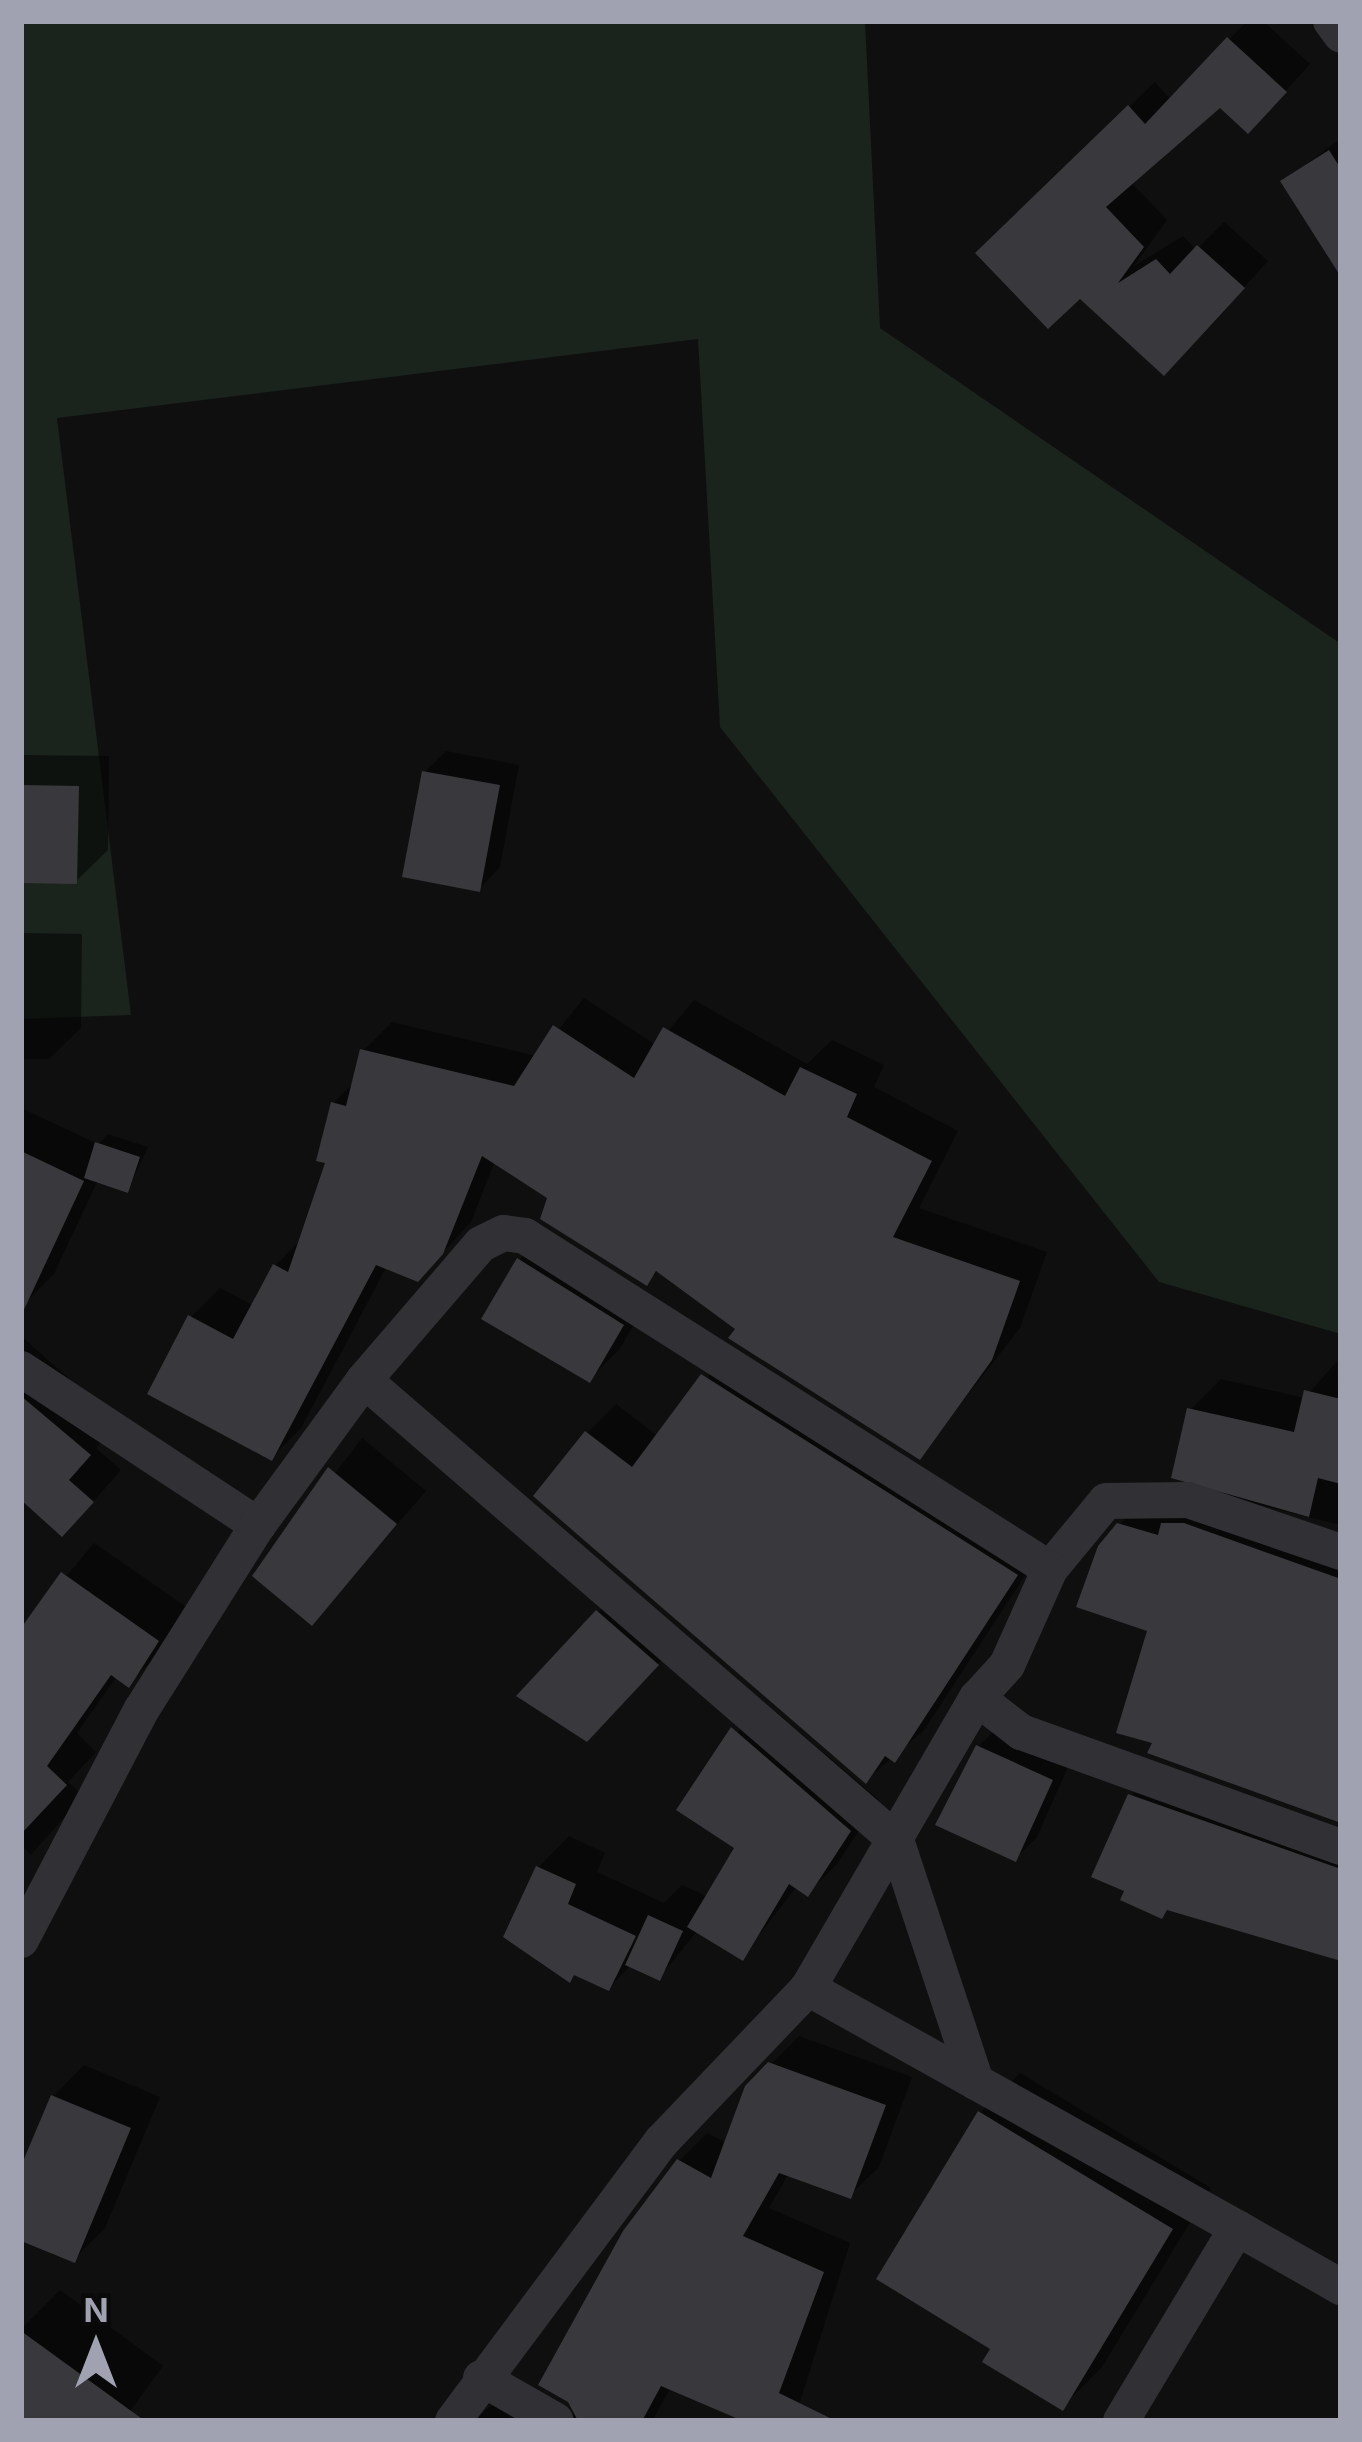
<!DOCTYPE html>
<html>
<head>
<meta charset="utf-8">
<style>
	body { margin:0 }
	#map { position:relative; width:1362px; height:2442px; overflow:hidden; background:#0f0f10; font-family:Inter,sans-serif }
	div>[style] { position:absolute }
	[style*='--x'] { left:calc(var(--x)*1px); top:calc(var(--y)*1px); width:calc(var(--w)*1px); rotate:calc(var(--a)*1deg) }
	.green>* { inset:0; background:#1b231d }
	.shadow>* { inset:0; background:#0007 }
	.building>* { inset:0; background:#39393d }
	.street>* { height:36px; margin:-18px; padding:0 18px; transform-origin:18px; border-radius:18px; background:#303035 }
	span { translate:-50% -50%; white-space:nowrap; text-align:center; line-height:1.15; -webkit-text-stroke:9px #0a0a0b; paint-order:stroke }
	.frame { position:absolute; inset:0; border:24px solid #a0a2b1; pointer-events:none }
	.north { position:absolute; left:36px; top:2286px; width:120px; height:120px; -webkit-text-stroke:9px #0a0a0b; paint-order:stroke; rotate:0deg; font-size:33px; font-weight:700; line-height:48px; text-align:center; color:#a0a2b1 }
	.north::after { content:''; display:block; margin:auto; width:42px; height:54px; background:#a0a2b1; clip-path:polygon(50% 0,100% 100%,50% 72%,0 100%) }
</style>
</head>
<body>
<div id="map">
	<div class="green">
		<i style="clip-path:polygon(21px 21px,865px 21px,880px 328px,1341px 644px,1341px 1334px,1159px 1282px,720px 727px,698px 339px,57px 418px,131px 1015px,21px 1019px)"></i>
	</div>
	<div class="shadow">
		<i style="clip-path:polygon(1247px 21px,1263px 21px,1310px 64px,1273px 105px,1220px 104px,1131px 182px,1167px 220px,1134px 266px,1183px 236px,1196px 250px,1224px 222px,1268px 261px,1189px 347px,980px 253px,1155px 82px,1171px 100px)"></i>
		<i style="clip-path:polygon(1341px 138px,1341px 272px,1283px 182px)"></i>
		<i style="clip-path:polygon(446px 751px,519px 765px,500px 867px,479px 889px,424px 773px)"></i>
		<i style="clip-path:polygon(21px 755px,109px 756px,108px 850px,76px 881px,21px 880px)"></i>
		<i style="clip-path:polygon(21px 933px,82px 934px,81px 1028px,49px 1059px,21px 1059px)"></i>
		<i style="clip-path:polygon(584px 998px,656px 1045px,694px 1000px,807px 1064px,832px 1040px,884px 1065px,874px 1087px,958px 1131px,919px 1208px,1047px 1252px,1020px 1328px,920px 1456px,659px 1270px,646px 1283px,551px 1196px,495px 1161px,471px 1222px,418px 1279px,387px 1266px,301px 1428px,272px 1457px,191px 1317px,220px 1288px,254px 1306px,276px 1265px,303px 1238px,328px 1161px,333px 1103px,355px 1082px,363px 1051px,392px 1022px,537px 1056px)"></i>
		<i style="clip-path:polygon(21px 1108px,98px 1144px,108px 1134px,148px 1147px,128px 1190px,98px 1180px,54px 1274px,24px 1304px)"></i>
		<i style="clip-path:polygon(549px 1230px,651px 1295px,619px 1350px,589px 1379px,485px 1318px,520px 1259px)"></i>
		<i style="clip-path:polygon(21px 1336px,119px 1423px,96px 1448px,121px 1470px,92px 1503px,21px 1498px)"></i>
		<i style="clip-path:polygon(733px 1347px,1045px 1545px,924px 1730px,866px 1780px,587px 1433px,616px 1404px,659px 1437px)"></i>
		<i style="clip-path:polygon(1337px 1361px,1341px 1525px,1230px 1498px,1341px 1535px,1341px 1820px,1156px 1742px,1151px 1630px,1119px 1525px,1150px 1494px,1228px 1493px,1190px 1410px,1221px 1379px,1305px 1398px)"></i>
		<i style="clip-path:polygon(362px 1438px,426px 1491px,312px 1622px,256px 1576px)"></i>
		<i style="clip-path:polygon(94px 1543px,188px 1608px,160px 1653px,128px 1684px,117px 1676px,77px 1733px,96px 1752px,68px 1782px,83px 1796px,31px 1855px,21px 1845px,21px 1631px)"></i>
		<i style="clip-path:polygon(619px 1591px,678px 1642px,608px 1717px,598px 1612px)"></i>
		<i style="clip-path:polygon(762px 1700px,879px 1800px,837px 1864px,808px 1893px,797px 1886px,742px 1957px,698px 1930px,659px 1978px,631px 1965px,609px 1988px,538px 1868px,569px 1836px,605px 1853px,597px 1872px,664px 1903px,682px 1885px,708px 1897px,738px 1847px,680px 1809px)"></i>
		<i style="clip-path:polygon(999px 1726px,1072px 1758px,1037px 1837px,1016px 1858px,978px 1747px)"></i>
		<i style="clip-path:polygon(1161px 1766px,1341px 1830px,1341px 1957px,1170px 1908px,1162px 1916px,1131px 1796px)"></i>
		<i style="clip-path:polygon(799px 2036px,912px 2077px,879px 2167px,850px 2195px,789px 2173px,769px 2208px,850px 2243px,800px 2402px,780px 2421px,751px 2421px,671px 2387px,652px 2421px,472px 2421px,520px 2383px,578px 2415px,679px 2161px,707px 2133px,727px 2143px,748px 2088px)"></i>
		<i style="clip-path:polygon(84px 2065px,160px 2097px,105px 2228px,74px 2259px,21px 2237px,21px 2174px,53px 2097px)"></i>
		<i style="clip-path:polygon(1020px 2073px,1211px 2188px,1102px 2367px,1062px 2407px,994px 2348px,980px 2113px)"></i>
		<i style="clip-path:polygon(60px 2290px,163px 2366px,123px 2421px,21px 2421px,21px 2329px)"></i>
	</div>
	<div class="building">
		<i style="clip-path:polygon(1227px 37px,1287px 92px,1248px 134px,1220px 108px,1106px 207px,1144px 247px,1118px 283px,1156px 259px,1170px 274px,1197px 245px,1245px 288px,1164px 376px,1080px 299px,1048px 329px,975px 253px,1128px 105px,1145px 124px)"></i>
		<i style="clip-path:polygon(1329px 150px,1341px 169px,1341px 277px,1280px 181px)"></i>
		<i style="clip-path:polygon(422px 771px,500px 785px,480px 892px,402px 877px)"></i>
		<i style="clip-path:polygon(21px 785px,79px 786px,77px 884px,21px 883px)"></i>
		<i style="clip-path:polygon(553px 1025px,634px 1078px,663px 1027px,785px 1096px,800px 1067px,857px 1094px,847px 1117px,932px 1161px,893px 1237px,1020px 1281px,992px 1360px,920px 1460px,728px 1338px,735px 1329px,656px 1271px,647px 1286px,540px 1219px,547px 1198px,482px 1156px,443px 1254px,418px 1282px,376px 1265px,272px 1461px,147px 1394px,188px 1315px,233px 1339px,273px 1264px,288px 1272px,325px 1163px,316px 1161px,331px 1102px,346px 1106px,360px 1049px,514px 1086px)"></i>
		<i style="clip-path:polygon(95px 1142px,140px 1157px,128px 1193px,84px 1178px)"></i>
		<i style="clip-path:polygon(21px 1151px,84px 1181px,21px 1316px)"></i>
		<i style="clip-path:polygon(517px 1258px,624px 1325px,590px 1383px,481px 1319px)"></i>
		<i style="clip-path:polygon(701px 1374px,1018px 1575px,895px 1763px,885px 1756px,866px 1784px,533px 1496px,585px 1431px,632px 1467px)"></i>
		<i style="clip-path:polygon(1304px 1390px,1341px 1399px,1341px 1484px,1318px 1478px,1309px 1517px,1171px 1478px,1187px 1408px,1294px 1432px)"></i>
		<i style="clip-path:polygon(21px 1396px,91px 1455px,69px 1480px,94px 1502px,62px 1537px,21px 1500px)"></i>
		<i style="clip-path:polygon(328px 1467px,397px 1524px,312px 1626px,252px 1576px)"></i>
		<i style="clip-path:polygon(1117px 1523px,1158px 1535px,1161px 1523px,1184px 1523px,1341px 1579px,1341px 1823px,1147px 1753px,1152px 1743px,1116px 1733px,1147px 1631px,1076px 1607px,1098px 1546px)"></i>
		<i style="clip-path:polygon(61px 1572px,159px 1641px,129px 1688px,111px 1675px,47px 1766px,67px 1785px,21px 1834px,21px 1628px)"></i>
		<i style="clip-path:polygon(596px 1610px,659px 1665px,587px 1742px,516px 1696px)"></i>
		<i style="clip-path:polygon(731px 1727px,851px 1831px,808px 1897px,789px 1884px,743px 1961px,687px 1927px,734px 1848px,676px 1810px)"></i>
		<i style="clip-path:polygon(976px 1745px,1053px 1780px,1016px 1862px,935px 1825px)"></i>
		<i style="clip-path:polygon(1128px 1794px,1341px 1869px,1341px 1961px,1167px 1910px,1162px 1919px,1120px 1900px,1124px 1891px,1091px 1877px)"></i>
		<i style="clip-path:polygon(536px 1866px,576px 1884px,568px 1904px,636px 1936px,609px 1991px,574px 1975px,570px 1983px,503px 1937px)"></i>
		<i style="clip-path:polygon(648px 1915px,683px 1931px,660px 1981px,625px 1965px)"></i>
		<i style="clip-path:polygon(768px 2062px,886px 2105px,851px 2199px,779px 2173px,743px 2236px,824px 2272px,779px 2393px,836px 2421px,743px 2421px,661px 2386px,642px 2421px,578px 2421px,568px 2402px,538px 2385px,623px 2231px,677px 2159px,711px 2178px,745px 2086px)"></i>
		<i style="clip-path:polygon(51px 2095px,131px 2128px,75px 2263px,21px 2241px,21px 2166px)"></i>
		<i style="clip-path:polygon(978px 2111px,1173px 2229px,1063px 2411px,982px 2362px,990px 2349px,876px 2279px)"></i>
		<i style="clip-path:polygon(21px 2331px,145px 2421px,21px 2421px)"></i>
	</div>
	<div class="street">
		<i style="--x:1331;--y:21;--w:17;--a:54"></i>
		<i style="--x:21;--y:1369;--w:284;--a:33.4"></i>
		<i style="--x:364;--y:1380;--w:703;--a:40.85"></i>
		<i style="--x:896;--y:1840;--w:255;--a:71.7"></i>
		<i style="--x:976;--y:2082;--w:299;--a:29.2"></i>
		<i style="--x:1237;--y:2228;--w:225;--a:121"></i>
		<i style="--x:1050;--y:1569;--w:88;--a:-50.5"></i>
		<i style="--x:1106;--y:1501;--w:82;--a:-0.7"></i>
		<i style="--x:1188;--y:1500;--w:162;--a:18.8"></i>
		<i style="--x:21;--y:1940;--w:261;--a:-62.4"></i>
		<i style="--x:142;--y:1709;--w:218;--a:-57.8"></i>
		<i style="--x:258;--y:1525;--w:180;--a:-53.8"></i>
		<i style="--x:364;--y:1380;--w:179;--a:-49.3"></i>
		<i style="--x:481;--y:1244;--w:25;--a:-26"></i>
		<i style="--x:504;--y:1233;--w:21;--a:8"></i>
		<i style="--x:525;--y:1236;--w:622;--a:32.39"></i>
		<i style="--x:1050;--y:1569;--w:105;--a:114.1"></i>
		<i style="--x:1007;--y:1665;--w:45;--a:132.3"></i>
		<i style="--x:977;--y:1698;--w:56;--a:37.7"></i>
		<i style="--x:1021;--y:1732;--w:340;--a:19.8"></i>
		<i style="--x:976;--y:2082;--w:193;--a:-150.8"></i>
		<i style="--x:808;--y:1988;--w:336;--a:-59.8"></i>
		<i style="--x:1237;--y:2228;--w:120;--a:29.6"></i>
		<i style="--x:481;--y:2378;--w:86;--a:29.8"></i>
		<i style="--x:453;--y:2421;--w:349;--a:-53.3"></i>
		<i style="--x:662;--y:2141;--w:211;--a:-46.3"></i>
	</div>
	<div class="frame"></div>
	<div class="north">N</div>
</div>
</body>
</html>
